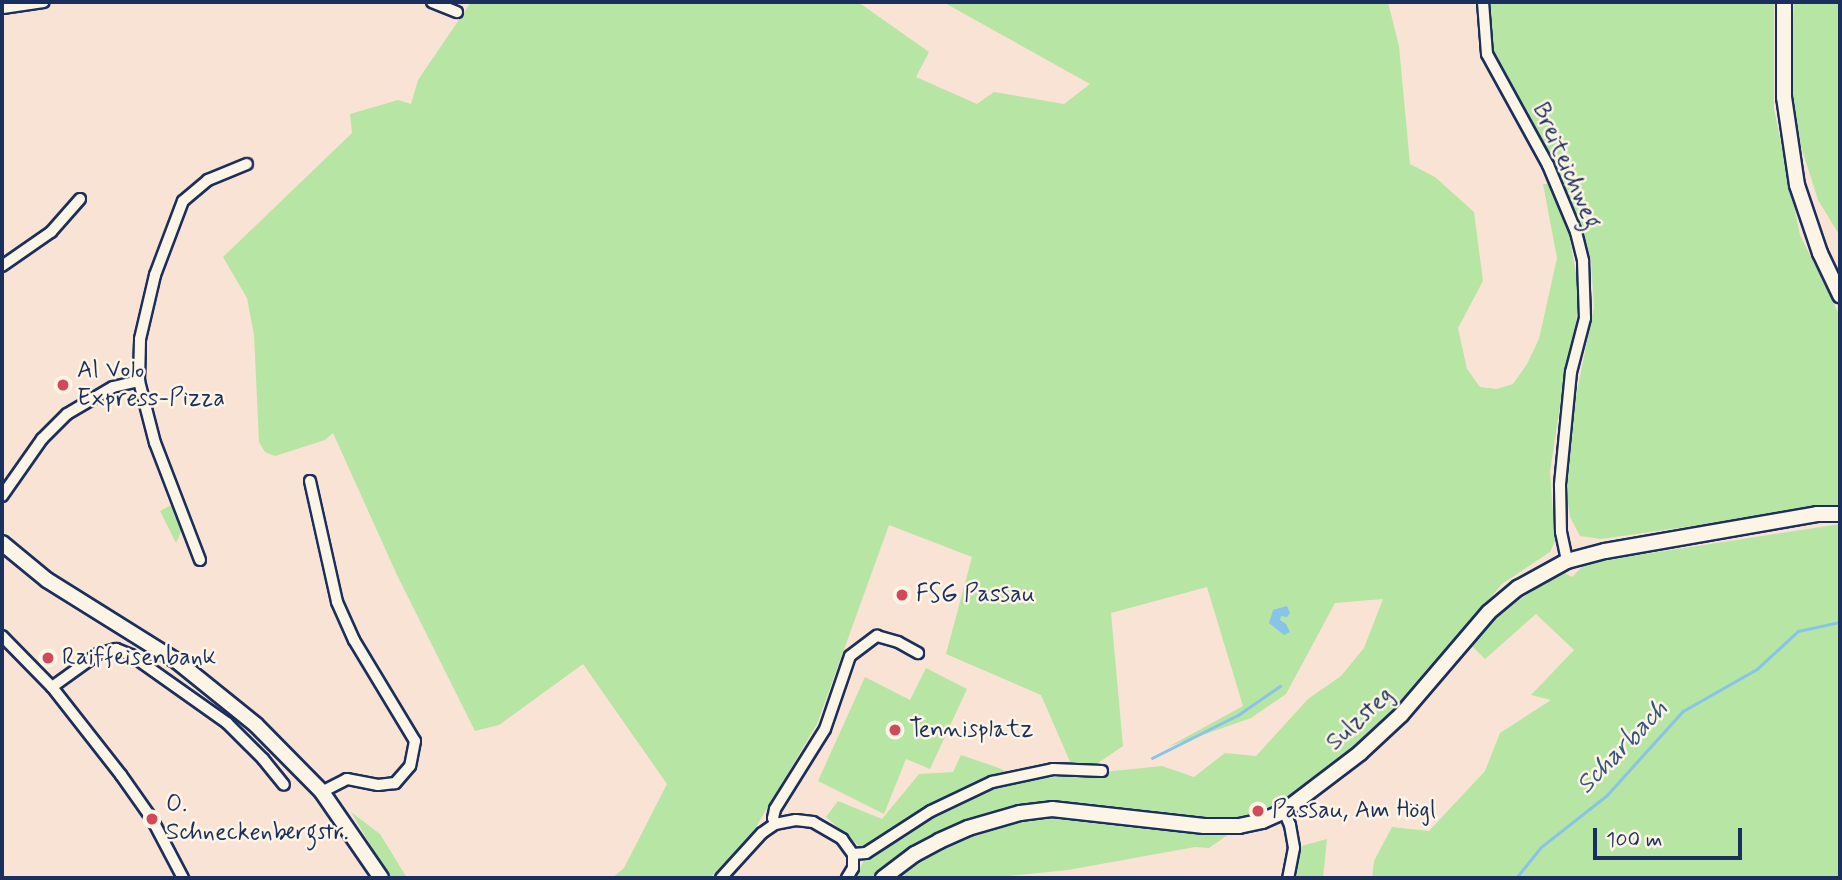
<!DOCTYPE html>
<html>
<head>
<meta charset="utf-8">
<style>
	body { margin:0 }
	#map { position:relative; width:1842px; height:880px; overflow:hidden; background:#f9e3d5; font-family:Mynerve,sans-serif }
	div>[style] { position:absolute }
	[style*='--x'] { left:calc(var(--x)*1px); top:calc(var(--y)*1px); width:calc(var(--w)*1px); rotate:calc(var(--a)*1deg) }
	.green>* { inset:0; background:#b7e5a4 }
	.water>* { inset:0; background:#88c3e8 }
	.stream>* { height:2.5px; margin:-1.25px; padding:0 1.25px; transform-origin:1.25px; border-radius:1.25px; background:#88c3e8 }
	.roads { filter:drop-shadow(2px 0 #1b2f5e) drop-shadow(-2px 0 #1b2f5e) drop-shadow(0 2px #1b2f5e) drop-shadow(0 -2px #1b2f5e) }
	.street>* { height:10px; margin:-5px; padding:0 5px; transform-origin:5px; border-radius:5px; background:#fcf5e5 }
	.secondary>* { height:14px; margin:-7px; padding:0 7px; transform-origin:7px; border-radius:7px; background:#fcf5e5 }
	.dots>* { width:19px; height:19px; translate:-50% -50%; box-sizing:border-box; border:4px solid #fcf5e5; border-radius:50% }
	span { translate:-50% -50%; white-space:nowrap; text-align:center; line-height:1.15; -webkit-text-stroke:5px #fcf5e5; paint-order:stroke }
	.street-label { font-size:24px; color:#1b2f5e }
	.poi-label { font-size:24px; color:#1b2f5e }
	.left { translate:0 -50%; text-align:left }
	.water-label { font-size:26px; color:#365480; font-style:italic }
	.frame { position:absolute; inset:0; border:4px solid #1b2f5e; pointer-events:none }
	.scale { position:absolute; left:1593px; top:828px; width:149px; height:32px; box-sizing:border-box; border:4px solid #1b2f5e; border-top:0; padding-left:9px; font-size:21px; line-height:24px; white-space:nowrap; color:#1b2f5e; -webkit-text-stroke:5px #fcf5e5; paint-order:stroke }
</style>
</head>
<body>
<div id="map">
	<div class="green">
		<i style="clip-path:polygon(471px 2px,858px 2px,929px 52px,916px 77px,977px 104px,994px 92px,1064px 104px,1090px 84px,943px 2px,1388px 2px,1399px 46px,1410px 164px,1435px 177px,1474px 212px,1483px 281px,1458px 328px,1467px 369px,1480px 387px,1497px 389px,1513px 384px,1527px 364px,1539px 339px,1557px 258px,1543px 184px,1550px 184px,1568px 228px,1579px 291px,1575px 334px,1565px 373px,1550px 472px,1555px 541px,1550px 552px,1502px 584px,1412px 692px,1367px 739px,1273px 809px,1249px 819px,1212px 820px,1079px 804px,1020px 807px,982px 816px,940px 833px,896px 858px,871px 878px,854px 878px,868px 854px,826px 817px,838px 801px,882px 819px,919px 774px,953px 772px,961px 755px,999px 768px,1025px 780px,1162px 766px,1194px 777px,1225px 753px,1256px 756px,1308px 699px,1341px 676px,1364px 648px,1383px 599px,1335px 603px,1286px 694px,1251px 718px,1168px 747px,1243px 706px,1207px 587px,1111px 613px,1123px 746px,1098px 763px,1071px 764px,1041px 695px,946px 654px,972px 557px,889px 525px,817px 724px,750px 837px,710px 878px,612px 878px,624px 868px,667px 784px,583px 664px,499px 725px,475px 731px,397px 575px,333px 433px,325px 440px,275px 456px,265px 452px,259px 442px,254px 335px,247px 298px,223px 257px,352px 133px,350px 114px,398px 100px,411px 104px,418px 80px)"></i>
		<i style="clip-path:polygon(1488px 2px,1774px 2px,1774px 109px,1800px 235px,1840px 316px,1840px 505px,1601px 539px,1580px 536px,1570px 517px,1565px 480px,1571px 421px,1594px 307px,1591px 260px,1575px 215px,1541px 143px,1499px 75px,1492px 47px)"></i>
		<i style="clip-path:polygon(1794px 2px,1840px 2px,1840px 236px,1818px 200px,1799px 140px,1790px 70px)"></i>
		<i style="clip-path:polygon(175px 503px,184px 525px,176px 543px,160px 511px)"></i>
		<i style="clip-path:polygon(1840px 524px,1840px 878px,1372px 878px,1374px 861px,1392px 827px,1429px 831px,1485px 771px,1500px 733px,1551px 700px,1531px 695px,1574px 650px,1536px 614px,1485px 659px,1472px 646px,1496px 618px,1541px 584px,1563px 572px,1572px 577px,1586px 563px)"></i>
		<i style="clip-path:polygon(926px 668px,967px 689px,930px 769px,906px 759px,884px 814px,818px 781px,865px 677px,910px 700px)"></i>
		<i style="clip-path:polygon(351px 812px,380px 834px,407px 878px,390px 878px)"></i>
		<i style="clip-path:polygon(1040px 815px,1216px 834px,1232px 832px,1209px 848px,1195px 847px,1068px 870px,989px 878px,891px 878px,913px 861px,972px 834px)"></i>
		<i style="clip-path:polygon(1327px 839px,1323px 878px,1288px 878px,1294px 848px)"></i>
	</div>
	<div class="water">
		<i style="clip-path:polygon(1287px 606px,1290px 613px,1287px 617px,1281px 616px,1280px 620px,1286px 624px,1290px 632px,1284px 635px,1269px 623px,1273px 610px)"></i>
	</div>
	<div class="stream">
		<i style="--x:1152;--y:758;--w:96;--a:-26.6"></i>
		<i style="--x:1238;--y:715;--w:51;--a:-34.6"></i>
		<i style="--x:1516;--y:878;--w:38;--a:-51"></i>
		<i style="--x:1540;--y:848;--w:85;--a:-38.3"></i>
		<i style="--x:1607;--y:795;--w:113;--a:-47.9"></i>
		<i style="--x:1683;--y:711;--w:85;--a:-29.6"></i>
		<i style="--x:1757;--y:669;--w:56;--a:-42.8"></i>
		<i style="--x:1798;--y:631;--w:43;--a:-12.1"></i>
	</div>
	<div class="roads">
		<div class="street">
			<i style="--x:432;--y:2;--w:27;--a:22"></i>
			<i style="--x:1483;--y:2;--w:52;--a:85.6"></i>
			<i style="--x:1487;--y:54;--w:127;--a:61.2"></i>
			<i style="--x:1548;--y:165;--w:73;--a:67.3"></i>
			<i style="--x:1576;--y:232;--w:30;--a:76"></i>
			<i style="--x:1583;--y:261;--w:57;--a:88"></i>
			<i style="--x:1585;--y:318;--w:56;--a:104.5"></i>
			<i style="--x:1571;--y:372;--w:114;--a:95.6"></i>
			<i style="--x:1560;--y:485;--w:47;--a:88.8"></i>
			<i style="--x:1561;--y:532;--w:30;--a:78"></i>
			<i style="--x:3;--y:8;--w:41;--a:-8.3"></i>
			<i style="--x:2;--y:266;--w:60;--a:-34.8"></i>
			<i style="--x:51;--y:232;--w:44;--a:-48.7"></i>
			<i style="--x:310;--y:481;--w:124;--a:77.4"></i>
			<i style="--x:337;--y:602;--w:42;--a:65.9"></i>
			<i style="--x:354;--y:640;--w:118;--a:58.9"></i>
			<i style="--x:415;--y:741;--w:25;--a:101"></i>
			<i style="--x:410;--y:766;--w:23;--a:131"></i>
			<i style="--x:395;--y:783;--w:17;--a:173"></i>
			<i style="--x:378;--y:785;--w:32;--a:-169"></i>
			<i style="--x:347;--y:779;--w:28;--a:153"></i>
			<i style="--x:2;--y:496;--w:70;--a:-54.9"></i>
			<i style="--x:42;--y:439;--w:35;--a:-45"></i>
			<i style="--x:67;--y:414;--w:53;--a:-30.4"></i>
			<i style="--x:113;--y:387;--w:27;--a:-13"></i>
			<i style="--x:200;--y:560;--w:125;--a:-111"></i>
			<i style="--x:155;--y:443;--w:64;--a:-104.5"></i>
			<i style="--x:139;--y:381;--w:42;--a:-88.6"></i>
			<i style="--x:140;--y:339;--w:66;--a:-76.8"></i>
			<i style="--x:155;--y:275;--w:79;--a:-69.3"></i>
			<i style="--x:183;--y:201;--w:33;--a:-40"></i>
			<i style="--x:208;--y:180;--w:42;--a:-22.3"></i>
			<i style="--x:2;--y:636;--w:71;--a:45.6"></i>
			<i style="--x:52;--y:687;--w:112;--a:51.9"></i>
			<i style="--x:121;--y:775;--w:54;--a:54.8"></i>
			<i style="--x:152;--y:819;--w:67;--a:62.3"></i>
			<i style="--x:52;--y:687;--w:57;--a:-35.7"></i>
			<i style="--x:98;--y:654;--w:19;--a:-16"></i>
			<i style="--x:116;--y:649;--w:16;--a:22"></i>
			<i style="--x:131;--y:655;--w:118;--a:35.3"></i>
			<i style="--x:227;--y:723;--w:51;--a:45"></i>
			<i style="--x:263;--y:759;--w:33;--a:51"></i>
			<i style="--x:1284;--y:811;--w:15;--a:67"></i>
			<i style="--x:1290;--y:825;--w:23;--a:80"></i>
			<i style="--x:1294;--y:848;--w:31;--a:101"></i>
			<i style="--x:775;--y:824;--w:6;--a:-108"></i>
			<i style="--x:773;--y:818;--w:9;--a:-77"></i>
			<i style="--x:775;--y:809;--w:94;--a:-58"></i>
			<i style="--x:825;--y:729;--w:77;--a:-71.1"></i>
			<i style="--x:850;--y:656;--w:34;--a:-37"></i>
			<i style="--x:877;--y:636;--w:22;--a:16"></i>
			<i style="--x:898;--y:642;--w:23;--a:29"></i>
			<i style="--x:853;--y:854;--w:13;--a:-4"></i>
			<i style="--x:866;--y:853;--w:77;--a:-32.9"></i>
			<i style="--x:931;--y:811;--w:68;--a:-25.4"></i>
			<i style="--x:992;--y:782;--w:62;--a:-12"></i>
			<i style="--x:1053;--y:769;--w:49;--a:2.3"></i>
			<i style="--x:721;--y:878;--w:61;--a:-47.7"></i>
			<i style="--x:762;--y:833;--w:16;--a:-35"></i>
			<i style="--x:775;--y:824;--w:21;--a:-11"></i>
			<i style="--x:796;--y:820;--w:17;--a:7"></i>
			<i style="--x:813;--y:822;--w:34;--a:30"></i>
			<i style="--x:842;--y:839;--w:19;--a:54"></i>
			<i style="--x:853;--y:854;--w:14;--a:90"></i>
			<i style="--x:853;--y:868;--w:12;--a:121"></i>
		</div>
		<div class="secondary">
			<i style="--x:1784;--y:2;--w:95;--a:90"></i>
			<i style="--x:1784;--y:97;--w:89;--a:81.6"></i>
			<i style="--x:1797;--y:185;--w:72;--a:71.3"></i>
			<i style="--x:1820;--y:253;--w:47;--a:64.5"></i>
			<i style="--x:2;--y:543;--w:58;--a:39.4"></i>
			<i style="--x:47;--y:580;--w:155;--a:32"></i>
			<i style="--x:178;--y:662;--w:100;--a:38.9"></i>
			<i style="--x:256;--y:725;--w:94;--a:45.4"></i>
			<i style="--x:322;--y:792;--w:104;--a:55.5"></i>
			<i style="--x:883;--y:878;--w:40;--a:-37"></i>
			<i style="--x:915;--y:854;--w:27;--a:-28"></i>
			<i style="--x:939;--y:841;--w:32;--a:-24"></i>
			<i style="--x:968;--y:828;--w:54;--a:-16.1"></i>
			<i style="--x:1020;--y:813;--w:32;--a:-7"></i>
			<i style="--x:1052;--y:809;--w:153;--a:6.4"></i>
			<i style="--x:1204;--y:826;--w:35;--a:0"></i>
			<i style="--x:1239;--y:826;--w:24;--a:-12"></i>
			<i style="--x:1262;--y:821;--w:24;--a:-24"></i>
			<i style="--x:1284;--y:811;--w:96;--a:-37.3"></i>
			<i style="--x:1360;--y:753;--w:56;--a:-42.8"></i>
			<i style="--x:1401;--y:715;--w:135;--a:-49.5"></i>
			<i style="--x:1489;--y:612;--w:38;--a:-40"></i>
			<i style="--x:1518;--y:588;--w:56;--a:-28.9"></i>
			<i style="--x:1567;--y:561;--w:39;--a:-15"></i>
			<i style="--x:1605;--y:551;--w:215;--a:-9.9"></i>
			<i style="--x:1817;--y:514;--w:23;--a:0"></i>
		</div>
	</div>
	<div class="dots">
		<i style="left:63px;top:385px;background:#d1495b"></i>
		<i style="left:902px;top:595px;background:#d1495b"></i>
		<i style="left:48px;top:658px;background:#d1495b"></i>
		<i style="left:895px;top:730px;background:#d1495b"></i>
		<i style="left:1258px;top:811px;background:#d1495b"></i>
		<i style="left:152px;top:819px;background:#d1495b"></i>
	</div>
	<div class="street-label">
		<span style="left:1566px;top:166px;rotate:66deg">Breiteichweg</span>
		<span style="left:1360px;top:719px;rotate:-43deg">Sulzsteg</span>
	</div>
	<div class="poi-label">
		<span class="left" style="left:77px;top:385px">Al Volo<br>Express-Pizza</span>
		<span class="left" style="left:916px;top:595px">FSG Passau</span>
		<span class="left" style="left:62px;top:658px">Raiffeisenbank</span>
		<span class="left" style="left:909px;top:730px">Tennisplatz</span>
		<span class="left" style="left:166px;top:819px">O.<br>Schneckenbergstr.</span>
		<span class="left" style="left:1272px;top:811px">Passau, Am Högl</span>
	</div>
	<div class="water-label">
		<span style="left:1623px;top:748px;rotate:-46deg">Scharbach</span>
	</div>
	<div class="frame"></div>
	<div class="scale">100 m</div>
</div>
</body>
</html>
